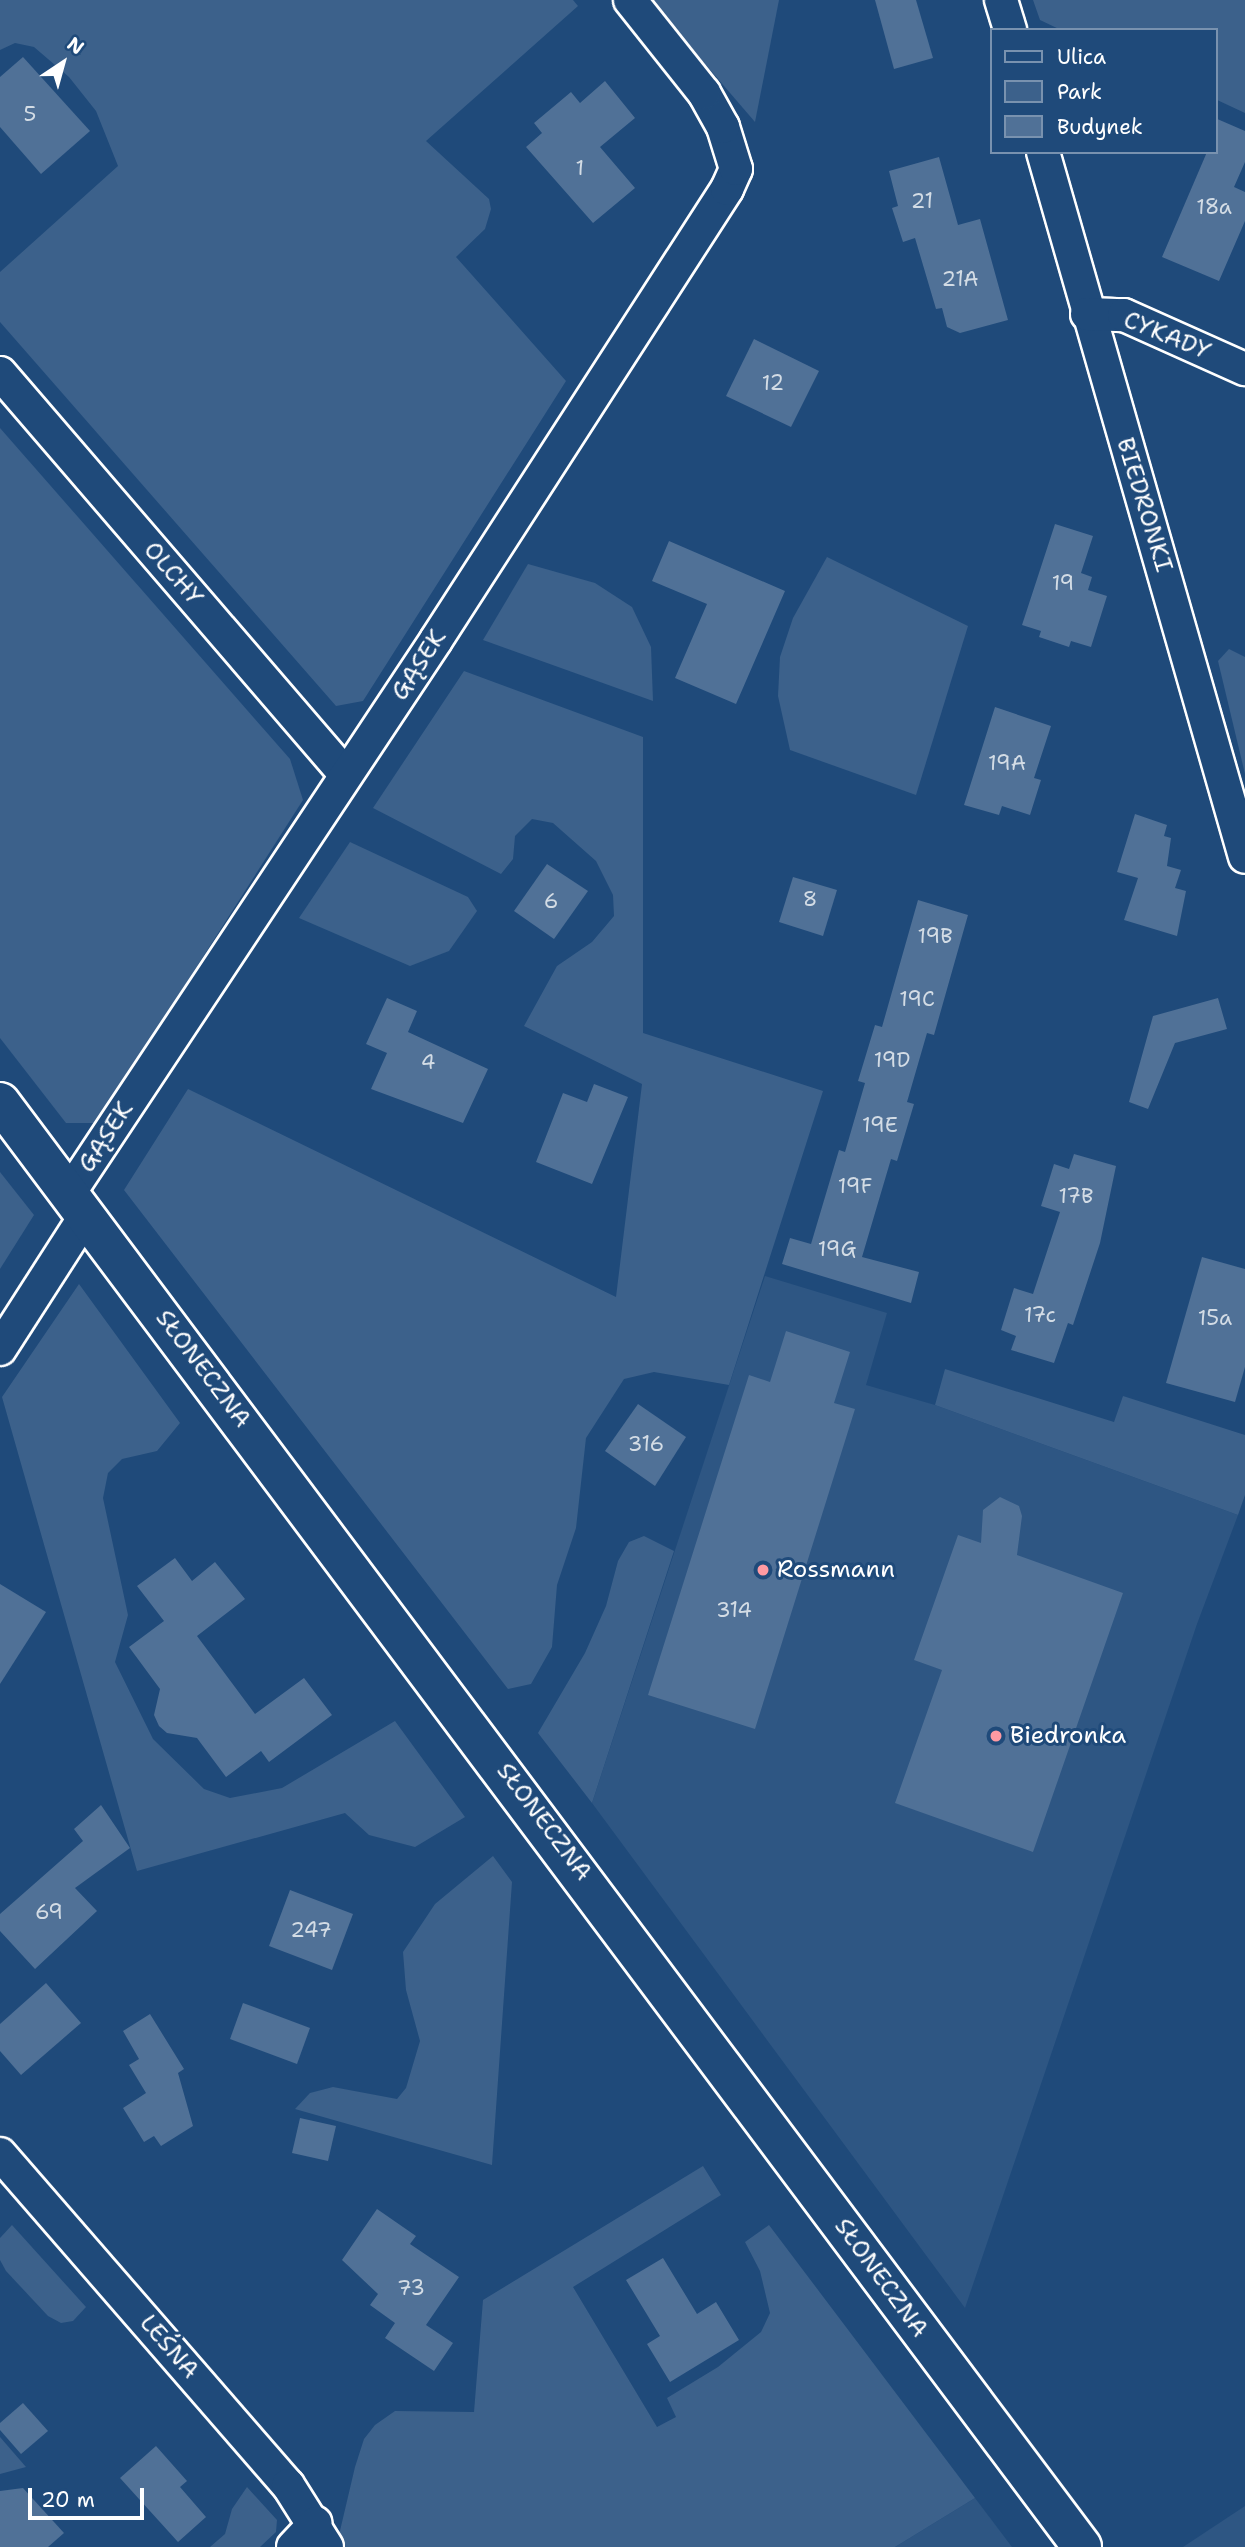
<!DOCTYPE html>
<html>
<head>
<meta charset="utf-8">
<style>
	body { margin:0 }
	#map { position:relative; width:1245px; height:2547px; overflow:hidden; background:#1f4a7a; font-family:"Shantell Sans",sans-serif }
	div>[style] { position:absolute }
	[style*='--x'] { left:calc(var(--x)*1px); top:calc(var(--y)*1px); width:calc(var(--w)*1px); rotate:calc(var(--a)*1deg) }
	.built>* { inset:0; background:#2e5683 }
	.green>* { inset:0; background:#3c618b }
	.building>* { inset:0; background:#507197 }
	.roads { filter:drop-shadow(2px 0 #fff) drop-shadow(-2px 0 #fff) drop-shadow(0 2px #fff) drop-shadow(0 -2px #fff) }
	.minor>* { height:32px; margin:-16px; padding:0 16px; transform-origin:16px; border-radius:16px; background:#1f4a7a }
	.secondary>* { height:38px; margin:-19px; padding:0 19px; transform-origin:19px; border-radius:19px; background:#1f4a7a }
	.dots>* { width:19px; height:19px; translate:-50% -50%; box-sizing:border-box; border:4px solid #1f4a7a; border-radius:50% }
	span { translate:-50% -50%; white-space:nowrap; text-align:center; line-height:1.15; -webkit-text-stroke:6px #1f4a7a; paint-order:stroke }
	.number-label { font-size:21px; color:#d3dce5 }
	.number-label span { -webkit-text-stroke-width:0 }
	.street-label { font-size:24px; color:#fff }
	.poi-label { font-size:24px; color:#fff }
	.left { translate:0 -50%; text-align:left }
	.legend { position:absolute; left:990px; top:28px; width:228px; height:126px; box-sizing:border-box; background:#1f4a7a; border:2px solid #7992af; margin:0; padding:9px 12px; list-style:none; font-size:21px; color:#fff }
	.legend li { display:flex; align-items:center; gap:14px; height:35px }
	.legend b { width:35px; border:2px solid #7992af }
	.north { position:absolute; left:28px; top:28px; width:70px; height:70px; -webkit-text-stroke:5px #1f4a7a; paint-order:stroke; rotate:36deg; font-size:19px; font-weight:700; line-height:28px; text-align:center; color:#fff }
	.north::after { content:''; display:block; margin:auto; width:24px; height:32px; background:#fff; clip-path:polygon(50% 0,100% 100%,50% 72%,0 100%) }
	.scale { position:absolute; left:28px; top:2488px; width:116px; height:32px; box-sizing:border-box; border:4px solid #fff; border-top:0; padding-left:9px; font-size:21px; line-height:24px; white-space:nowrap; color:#fff; -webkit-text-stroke:5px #1f4a7a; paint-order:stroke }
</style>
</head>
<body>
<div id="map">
	<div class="built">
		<i style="clip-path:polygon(765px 1276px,887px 1313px,866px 1385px,935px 1405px,1238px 1515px,1197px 1624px,965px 2308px,592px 1803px)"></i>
		<i style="clip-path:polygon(975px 2498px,1012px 2547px,895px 2547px)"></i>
		<i style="clip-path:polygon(1245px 2506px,1245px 2547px,1183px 2547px)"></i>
	</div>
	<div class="green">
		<i style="clip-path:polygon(0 0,573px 0,578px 6px,426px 141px,489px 199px,491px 209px,485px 229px,456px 257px,566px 381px,363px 701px,336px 706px,0 322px,0 272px,118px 166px,96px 111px,69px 77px,34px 47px,15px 43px,0 50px)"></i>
		<i style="clip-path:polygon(650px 0,779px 0,755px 122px)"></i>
		<i style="clip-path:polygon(1033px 0,1245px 0,1245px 113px,1215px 99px,1215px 30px,1061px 30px,1040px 20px)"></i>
		<i style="clip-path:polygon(0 428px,290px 759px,303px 800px,97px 1123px,66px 1123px,0 1038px)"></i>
		<i style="clip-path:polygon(827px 557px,968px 626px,916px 795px,790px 750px,778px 696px,780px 657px,793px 618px)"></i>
		<i style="clip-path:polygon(528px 564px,595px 583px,632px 607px,651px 647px,653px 701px,483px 640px)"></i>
		<i style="clip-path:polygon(1229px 649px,1245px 657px,1245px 774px,1218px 661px)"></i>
		<i style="clip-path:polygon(464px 671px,643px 737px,643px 1033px,823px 1091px,729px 1385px,654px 1372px,624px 1379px,586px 1438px,576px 1528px,557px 1585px,552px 1647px,531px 1684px,508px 1689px,124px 1190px,188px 1089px,616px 1297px,642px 1084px,524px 1026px,557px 966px,592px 942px,614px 916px,613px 895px,596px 861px,553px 823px,532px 819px,515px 836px,513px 859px,501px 874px,373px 808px)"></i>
		<i style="clip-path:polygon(350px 842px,468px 897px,477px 911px,449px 951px,410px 966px,299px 918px)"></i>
		<i style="clip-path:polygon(0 1172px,34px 1215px,0 1269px)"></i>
		<i style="clip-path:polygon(79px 1284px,180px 1423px,157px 1451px,122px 1459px,108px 1473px,103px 1498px,128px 1615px,115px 1662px,153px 1739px,204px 1789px,230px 1798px,282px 1788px,395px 1721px,465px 1817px,415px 1847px,369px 1835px,345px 1813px,137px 1871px,2px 1397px)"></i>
		<i style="clip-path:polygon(945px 1369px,1114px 1422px,1123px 1396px,1245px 1435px,1245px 1495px,1238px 1515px,935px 1405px)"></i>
		<i style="clip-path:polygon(644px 1536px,674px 1551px,592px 1803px,538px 1733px,585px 1653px,606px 1606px,618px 1561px,629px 1542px)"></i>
		<i style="clip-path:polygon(493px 1856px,512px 1882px,492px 2165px,295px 2109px,310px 2093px,333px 2087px,397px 2099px,406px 2088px,420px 2041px,406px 1990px,403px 1952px,435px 1904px)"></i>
		<i style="clip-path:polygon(703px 2166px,721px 2195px,573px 2287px,657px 2427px,676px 2417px,667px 2398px,718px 2367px,761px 2332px,770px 2313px,760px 2271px,745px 2242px,769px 2225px,975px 2498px,895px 2547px,343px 2547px,339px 2535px,355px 2467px,364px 2439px,375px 2425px,395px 2411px,474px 2412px,483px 2300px)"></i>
		<i style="clip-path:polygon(12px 2225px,86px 2307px,73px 2321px,61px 2323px,48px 2316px,6px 2271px,0 2260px,0 2238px)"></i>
		<i style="clip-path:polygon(0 2437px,26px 2467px,0 2474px)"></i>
		<i style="clip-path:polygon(247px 2487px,277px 2520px,276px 2532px,260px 2547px,210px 2547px,225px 2534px,232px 2509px)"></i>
	</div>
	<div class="building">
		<i style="clip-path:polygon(875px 0,916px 0,933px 58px,894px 69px)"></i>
		<i style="clip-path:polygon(23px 57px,90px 131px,41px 174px,0 127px,0 77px)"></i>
		<i style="clip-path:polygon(605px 81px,635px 118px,600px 147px,635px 188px,593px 223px,526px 147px,542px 133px,534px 123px,571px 92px,580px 103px)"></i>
		<i style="clip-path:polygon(1215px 118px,1245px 131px,1245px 162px,1234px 187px,1245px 192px,1245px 221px,1219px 281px,1162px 257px,1207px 152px,1215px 152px)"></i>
		<i style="clip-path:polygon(939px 157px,958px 225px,980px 219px,1008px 320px,960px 333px,947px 327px,942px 308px,936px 309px,915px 238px,903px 242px,892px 208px,898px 206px,889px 171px)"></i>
		<i style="clip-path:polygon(754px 339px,819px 371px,791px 427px,726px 396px)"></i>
		<i style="clip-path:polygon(1055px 524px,1093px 536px,1081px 573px,1092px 577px,1088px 590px,1107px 596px,1091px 647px,1071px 641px,1069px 647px,1039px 637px,1041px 631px,1022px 625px)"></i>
		<i style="clip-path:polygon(669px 541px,785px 591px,736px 704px,675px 678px,707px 604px,652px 581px)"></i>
		<i style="clip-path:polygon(995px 707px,1051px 726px,1034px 778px,1041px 780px,1030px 815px,1002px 806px,999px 815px,964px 805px)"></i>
		<i style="clip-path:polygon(1135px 814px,1167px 825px,1164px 836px,1171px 838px,1167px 866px,1181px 870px,1175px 888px,1186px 891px,1177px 936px,1124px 920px,1138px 878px,1117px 872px)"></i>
		<i style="clip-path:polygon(547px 864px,588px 891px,554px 939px,514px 911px)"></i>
		<i style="clip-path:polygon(793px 877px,837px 890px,823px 936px,779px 922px)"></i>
		<i style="clip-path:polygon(918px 900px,968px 915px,934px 1035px,927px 1033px,907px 1102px,914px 1104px,897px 1161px,891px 1159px,862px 1257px,919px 1272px,911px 1303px,782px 1264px,790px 1238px,811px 1244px,839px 1150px,845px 1152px,865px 1083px,858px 1081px,875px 1025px,882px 1027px)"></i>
		<i style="clip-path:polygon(387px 998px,417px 1011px,408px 1032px,488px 1069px,463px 1123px,371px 1089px,387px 1053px,366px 1044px)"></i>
		<i style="clip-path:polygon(1218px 998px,1227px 1029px,1175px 1043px,1148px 1109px,1129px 1102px,1153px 1016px)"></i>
		<i style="clip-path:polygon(594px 1084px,628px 1097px,592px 1184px,536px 1162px,563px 1093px,587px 1102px)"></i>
		<i style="clip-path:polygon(1074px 1154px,1116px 1166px,1100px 1243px,1073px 1325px,1068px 1323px,1054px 1363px,1011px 1350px,1016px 1336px,1001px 1330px,1014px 1288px,1033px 1294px,1060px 1212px,1041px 1206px,1054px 1164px,1069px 1169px)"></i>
		<i style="clip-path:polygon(1202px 1257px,1245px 1269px,1245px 1367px,1235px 1402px,1166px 1383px)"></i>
		<i style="clip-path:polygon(786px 1331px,850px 1352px,834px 1403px,855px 1409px,755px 1729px,648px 1695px,749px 1375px,770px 1382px)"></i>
		<i style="clip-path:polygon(638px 1404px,686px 1437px,655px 1486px,605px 1451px)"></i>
		<i style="clip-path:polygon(1000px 1497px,1019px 1506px,1022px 1516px,1017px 1555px,1123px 1593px,1033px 1852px,895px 1803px,942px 1670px,914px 1660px,958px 1535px,981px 1543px,983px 1510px)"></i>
		<i style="clip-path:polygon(175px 1558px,192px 1581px,215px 1562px,245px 1599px,197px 1636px,255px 1714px,304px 1678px,332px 1715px,269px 1762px,261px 1751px,226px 1777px,197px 1738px,167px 1733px,159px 1726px,154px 1715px,160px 1689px,129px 1647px,164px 1621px,137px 1586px)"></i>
		<i style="clip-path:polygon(0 1584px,46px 1612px,0 1684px)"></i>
		<i style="clip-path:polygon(101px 1805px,130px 1848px,75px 1888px,97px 1911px,35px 1969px,0 1931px,0 1914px,83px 1841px,74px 1829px)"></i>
		<i style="clip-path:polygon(290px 1890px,353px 1914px,332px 1970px,269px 1946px)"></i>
		<i style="clip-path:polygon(46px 1983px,81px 2023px,21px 2075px,0 2051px,0 2024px)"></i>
		<i style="clip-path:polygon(243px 2003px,310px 2028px,297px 2064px,230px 2039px)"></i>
		<i style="clip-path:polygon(150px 2014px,184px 2069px,178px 2073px,193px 2126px,161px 2146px,154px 2136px,144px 2142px,123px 2108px,146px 2093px,129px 2065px,139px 2059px,123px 2031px)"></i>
		<i style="clip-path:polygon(300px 2118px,336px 2126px,328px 2161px,292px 2153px)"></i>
		<i style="clip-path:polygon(377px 2209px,416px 2236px,410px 2244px,459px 2277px,426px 2325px,453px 2343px,434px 2371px,385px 2338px,395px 2323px,370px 2305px,378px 2294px,342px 2260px)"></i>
		<i style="clip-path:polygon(663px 2258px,697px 2314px,716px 2302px,739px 2340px,670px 2382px,647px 2344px,660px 2336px,626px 2280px)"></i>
		<i style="clip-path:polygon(23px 2403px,48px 2431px,21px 2454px,0 2430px,0 2423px)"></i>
		<i style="clip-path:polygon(156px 2446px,187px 2481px,180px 2487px,206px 2517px,178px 2542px,120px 2478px)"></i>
		<i style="clip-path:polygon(23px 2488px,64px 2533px,48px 2547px,0 2547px,0 2491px)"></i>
	</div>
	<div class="roads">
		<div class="minor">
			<i style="--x:1001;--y:0;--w:31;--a:73"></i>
			<i style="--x:1043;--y:152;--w:733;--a:74.01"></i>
			<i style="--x:1087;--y:314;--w:37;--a:2"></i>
			<i style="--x:1124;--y:315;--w:133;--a:24.1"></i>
			<i style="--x:0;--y:373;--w:530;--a:49.28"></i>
			<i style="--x:70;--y:1192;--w:662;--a:-56.45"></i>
			<i style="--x:436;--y:640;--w:537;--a:-57.17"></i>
			<i style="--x:727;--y:189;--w:22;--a:-66"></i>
			<i style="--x:736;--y:169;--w:44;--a:-107.2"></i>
			<i style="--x:723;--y:127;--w:39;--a:-119"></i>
			<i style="--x:704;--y:93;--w:119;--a:-128.5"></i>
			<i style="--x:0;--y:1349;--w:159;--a:-57.3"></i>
			<i style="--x:0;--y:2154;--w:439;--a:49"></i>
			<i style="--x:288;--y:2485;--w:73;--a:57.8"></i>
			<i style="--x:293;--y:2547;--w:33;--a:-47"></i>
		</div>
		<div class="secondary">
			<i style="--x:0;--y:1102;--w:1805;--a:53.17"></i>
		</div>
	</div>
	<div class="dots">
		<i style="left:763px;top:1570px;background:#ff9aa2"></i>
		<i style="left:996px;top:1736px;background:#ff9aa2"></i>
	</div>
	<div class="number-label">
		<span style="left:30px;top:114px">5</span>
		<span style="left:580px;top:168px">1</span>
		<span style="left:922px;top:201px">21</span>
		<span style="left:1214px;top:207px">18a</span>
		<span style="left:960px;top:279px">21A</span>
		<span style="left:773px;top:383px">12</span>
		<span style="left:1063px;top:583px">19</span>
		<span style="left:1007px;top:763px">19A</span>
		<span style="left:810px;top:899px">8</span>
		<span style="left:551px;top:901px">6</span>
		<span style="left:935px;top:936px">19B</span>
		<span style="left:917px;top:999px">19C</span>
		<span style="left:892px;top:1060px">19D</span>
		<span style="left:428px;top:1062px">4</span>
		<span style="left:880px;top:1125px">19E</span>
		<span style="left:855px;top:1186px">19F</span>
		<span style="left:1076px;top:1196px">17B</span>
		<span style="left:837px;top:1249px">19G</span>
		<span style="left:1040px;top:1315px">17c</span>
		<span style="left:1215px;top:1318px">15a</span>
		<span style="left:646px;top:1444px">316</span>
		<span style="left:734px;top:1610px">314</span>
		<span style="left:49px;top:1912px">69</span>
		<span style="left:311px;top:1930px">247</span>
		<span style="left:411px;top:2288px">73</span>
	</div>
	<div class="street-label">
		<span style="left:1167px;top:336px;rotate:22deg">CYKADY</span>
		<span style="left:1144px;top:505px;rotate:73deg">BIEDRONKI</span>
		<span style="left:173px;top:574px;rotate:49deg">OLCHY</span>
		<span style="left:419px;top:665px;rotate:-57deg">GĄSEK</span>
		<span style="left:106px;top:1137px;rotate:-57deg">GĄSEK</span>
		<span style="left:203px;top:1369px;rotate:53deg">SŁONECZNA</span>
		<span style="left:544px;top:1822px;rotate:53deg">SŁONECZNA</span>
		<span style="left:881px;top:2278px;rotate:54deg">SŁONECZNA</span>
		<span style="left:169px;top:2347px;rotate:49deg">LEŚNA</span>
	</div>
	<div class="poi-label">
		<span class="left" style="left:777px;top:1570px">Rossmann</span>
		<span class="left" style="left:1010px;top:1736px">Biedronka</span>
	</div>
	<ul class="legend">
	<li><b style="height:9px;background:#1f4a7a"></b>Ulica</li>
	<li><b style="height:19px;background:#3c618b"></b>Park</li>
	<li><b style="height:19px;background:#507197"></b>Budynek</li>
	</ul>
	<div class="north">N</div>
	<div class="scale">20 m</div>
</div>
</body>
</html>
